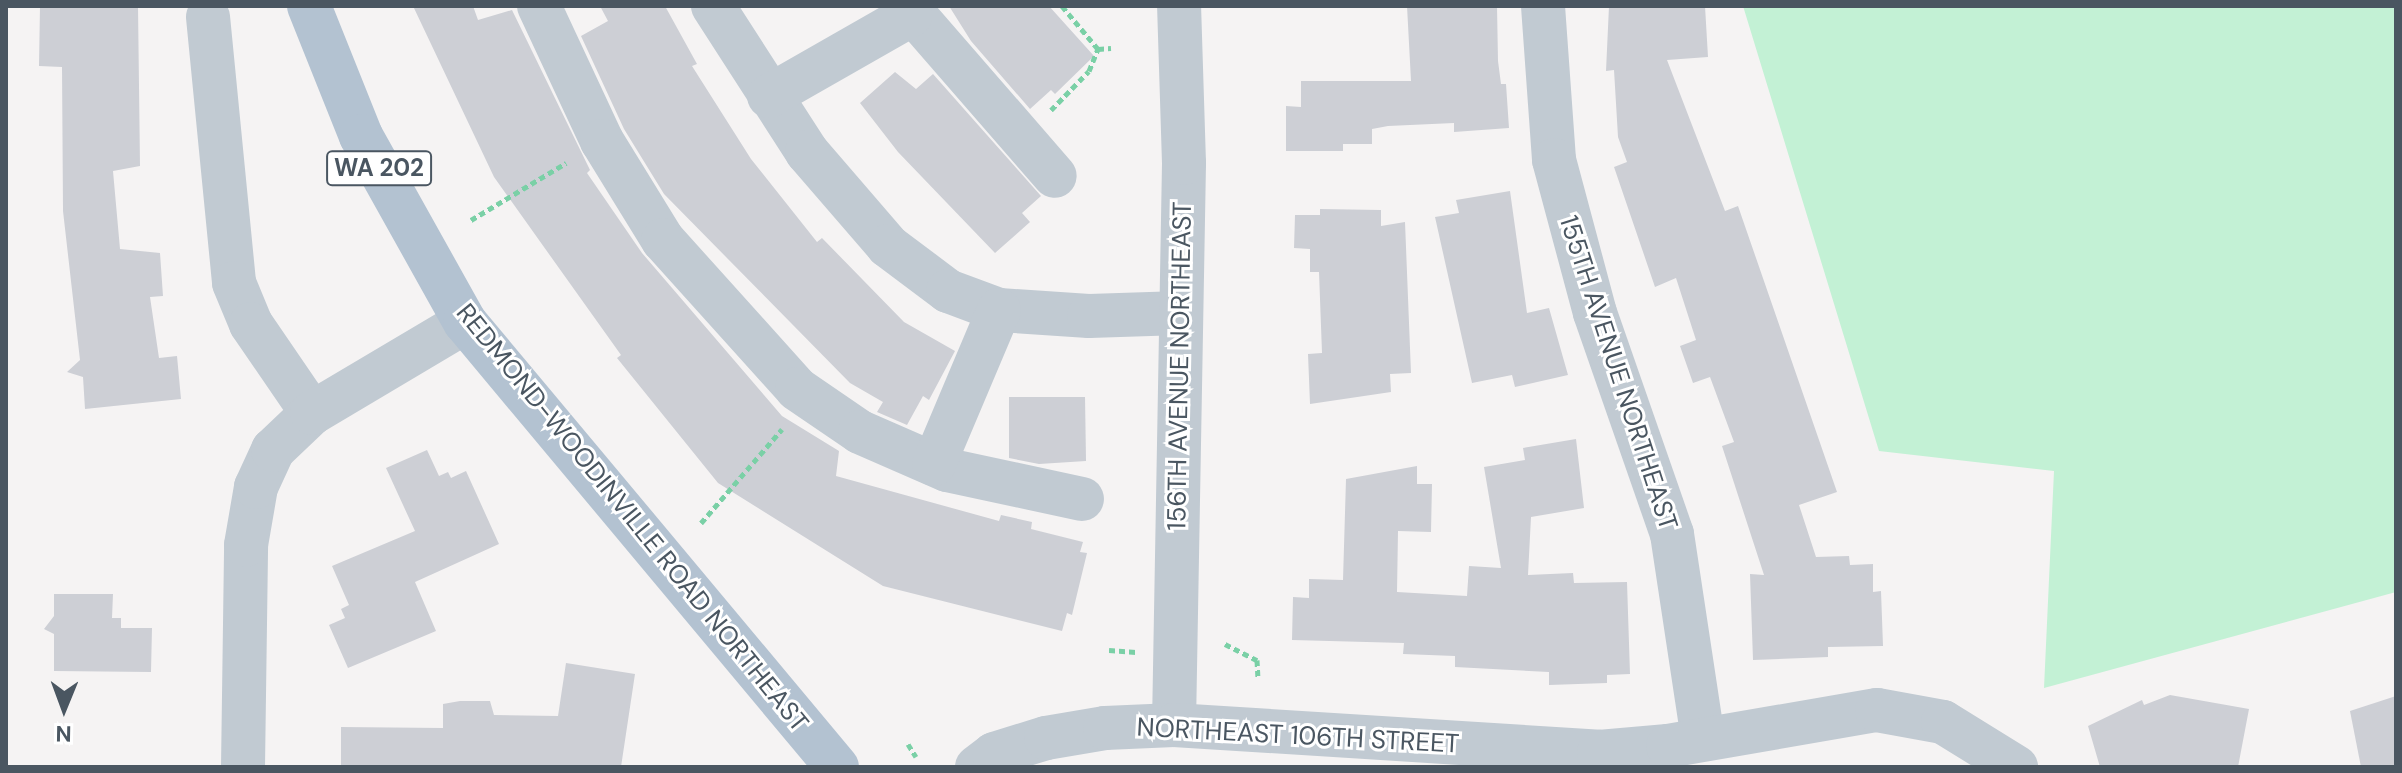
<!DOCTYPE html>
<html>
<head>
<meta charset="utf-8">
<style>
	body { margin:0 }
	#map { position:relative; width:2402px; height:773px; overflow:hidden; background:#f5f3f3; font-family:"DM Sans",sans-serif }
	div>[style] { position:absolute }
	[style*='--x'] { left:calc(var(--x)*1px); top:calc(var(--y)*1px); width:calc(var(--w)*1px); rotate:calc(var(--a)*1deg) }
	.green>* { inset:0; background:#c3f1d5 }
	.building>* { inset:0; background:#cdcfd5 }
	.path>* { height:5px; margin-top:-2.5px; transform-origin:0; background:repeating-linear-gradient(90deg,#7ad0a6 0 6px,transparent 0 10px) }
	.minor>* { height:44px; margin:-22px; padding:0 22px; transform-origin:22px; border-radius:22px; background:#c1cad2 }
	.major>* { height:44px; margin:-22px; padding:0 22px; transform-origin:22px; border-radius:22px; background:#b3c2d1 }
	span { translate:-50% -50%; white-space:nowrap; text-align:center; line-height:1.15; -webkit-text-stroke:6px #fff; paint-order:stroke }
	.shield-label span { padding:2px 6px; background:#fff; border:2px solid; border-radius:6px; -webkit-text-stroke-width:0 }
	.shield-label { font-size:24px; color:#4a5661; font-weight:700 }
	.street-label { font-size:26px; color:#4a5661 }
	.frame { position:absolute; inset:0; border:8px solid #4a5661; pointer-events:none }
	.north { position:absolute; left:24px; top:669px; width:80px; height:80px; -webkit-text-stroke:6px #fff; paint-order:stroke; rotate:181deg; font-size:22px; font-weight:700; line-height:32px; text-align:center; color:#4a5661 }
	.north::after { content:''; display:block; margin:auto; width:28px; height:36px; background:#4a5661; clip-path:polygon(50% 0,100% 100%,50% 72%,0 100%) }
</style>
</head>
<body>
<div id="map">
	<div class="green">
		<i style="clip-path:polygon(1743px 6px,2396px 6px,2396px 592px,2044px 688px,2054px 471px,1879px 451px)"></i>
	</div>
	<div class="building">
		<i style="clip-path:polygon(40px 6px,138px 6px,140px 166px,113px 171px,120px 249px,160px 253px,163px 296px,150px 297px,159px 358px,177px 356px,181px 399px,85px 409px,83px 377px,67px 372px,80px 360px,63px 211px,62px 67px,39px 66px)"></i>
		<i style="clip-path:polygon(413px 6px,473px 6px,478px 20px,512px 10px,590px 170px,587px 173px,642px 253px,782px 416px,839px 451px,836px 476px,999px 521px,1001px 515px,1032px 522px,1031px 529px,1083px 542px,1080px 552px,1087px 553px,1072px 615px,1067px 613px,1062px 631px,883px 586px,718px 483px,617px 358px,621px 355px,494px 177px)"></i>
		<i style="clip-path:polygon(600px 6px,665px 6px,697px 64px,692px 66px,751px 159px,817px 242px,822px 238px,904px 322px,955px 351px,929px 400px,923px 396px,907px 425px,877px 412px,883px 402px,850px 383px,664px 194px,624px 129px,581px 36px,608px 21px)"></i>
		<i style="clip-path:polygon(949px 6px,1049px 6px,1094px 56px,1055px 94px,1051px 90px,1030px 109px,971px 41px)"></i>
		<i style="clip-path:polygon(1407px 6px,1497px 6px,1498px 61px,1501px 84px,1506px 84px,1509px 128px,1454px 132px,1454px 123px,1388px 126px,1372px 129px,1372px 144px,1343px 144px,1343px 151px,1286px 151px,1286px 106px,1301px 107px,1301px 81px,1411px 81px)"></i>
		<i style="clip-path:polygon(1609px 6px,1705px 6px,1708px 57px,1667px 60px,1725px 211px,1738px 206px,1837px 492px,1799px 505px,1816px 557px,1849px 556px,1850px 565px,1873px 564px,1873px 592px,1881px 591px,1883px 646px,1828px 647px,1828px 657px,1753px 660px,1750px 574px,1764px 575px,1722px 446px,1734px 442px,1710px 377px,1693px 383px,1680px 346px,1696px 340px,1676px 278px,1655px 287px,1614px 167px,1627px 162px,1618px 137px,1614px 70px,1606px 71px)"></i>
		<i style="clip-path:polygon(895px 72px,916px 89px,933px 74px,1041px 196px,1022px 213px,1030px 222px,995px 253px,898px 152px,860px 103px)"></i>
		<i style="clip-path:polygon(1510px 191px,1527px 313px,1549px 308px,1568px 375px,1515px 387px,1512px 375px,1472px 383px,1435px 217px,1459px 213px,1456px 200px)"></i>
		<i style="clip-path:polygon(1320px 209px,1381px 210px,1381px 226px,1405px 222px,1411px 373px,1390px 374px,1391px 392px,1310px 404px,1308px 354px,1322px 353px,1319px 272px,1310px 272px,1310px 249px,1294px 248px,1295px 215px,1320px 215px)"></i>
		<i style="clip-path:polygon(1009px 397px,1085px 397px,1086px 461px,1039px 464px,1009px 458px)"></i>
		<i style="clip-path:polygon(1576px 439px,1584px 508px,1531px 517px,1528px 575px,1573px 573px,1574px 583px,1627px 582px,1630px 674px,1607px 675px,1607px 683px,1549px 685px,1549px 672px,1455px 667px,1455px 656px,1403px 654px,1404px 643px,1292px 640px,1293px 597px,1309px 598px,1309px 579px,1343px 580px,1346px 479px,1417px 466px,1417px 484px,1432px 484px,1431px 532px,1398px 531px,1397px 592px,1467px 596px,1469px 566px,1501px 568px,1484px 467px,1525px 460px,1523px 448px)"></i>
		<i style="clip-path:polygon(427px 450px,439px 476px,448px 472px,451px 478px,466px 471px,499px 544px,415px 582px,436px 631px,348px 668px,329px 625px,345px 618px,341px 609px,349px 605px,332px 566px,415px 531px,386px 468px)"></i>
		<i style="clip-path:polygon(54px 594px,113px 594px,112px 618px,121px 618px,121px 628px,152px 628px,151px 672px,54px 671px,54px 634px,44px 629px,54px 616px)"></i>
		<i style="clip-path:polygon(566px 663px,635px 674px,621px 767px,341px 767px,341px 727px,443px 728px,443px 704px,460px 701px,490px 701px,494px 715px,558px 716px)"></i>
		<i style="clip-path:polygon(2170px 695px,2249px 709px,2238px 767px,2100px 767px,2088px 726px,2142px 700px,2144px 705px)"></i>
		<i style="clip-path:polygon(2396px 696px,2396px 767px,2361px 767px,2350px 711px)"></i>
	</div>
	<div class="path">
		<i style="--x:1062;--y:6;--w:56;--a:50.1"></i>
		<i style="--x:1051;--y:110;--w:54;--a:-45.7"></i>
		<i style="--x:1089;--y:71;--w:24;--a:-68"></i>
		<i style="--x:1098;--y:49;--w:13;--a:-4"></i>
		<i style="--x:471;--y:220;--w:111;--a:-31"></i>
		<i style="--x:701;--y:523;--w:124;--a:-49.2"></i>
		<i style="--x:1225;--y:644;--w:36;--a:27"></i>
		<i style="--x:1257;--y:660;--w:18;--a:87"></i>
		<i style="--x:1109;--y:650;--w:27;--a:4"></i>
		<i style="--x:908;--y:744;--w:15;--a:58"></i>
	</div>
	<div class="minor">
		<i style="--x:539;--y:6;--w:149;--a:65"></i>
		<i style="--x:602;--y:141;--w:116;--a:58.4"></i>
		<i style="--x:663;--y:240;--w:200;--a:48"></i>
		<i style="--x:797;--y:389;--w:76;--a:34.3"></i>
		<i style="--x:860;--y:432;--w:95;--a:23.6"></i>
		<i style="--x:947;--y:470;--w:138;--a:12.1"></i>
		<i style="--x:713;--y:6;--w:174;--a:57.2"></i>
		<i style="--x:807;--y:152;--w:124;--a:49.2"></i>
		<i style="--x:888;--y:246;--w:75;--a:36.9"></i>
		<i style="--x:948;--y:291;--w:54;--a:20.4"></i>
		<i style="--x:999;--y:310;--w:90;--a:3.8"></i>
		<i style="--x:1089;--y:316;--w:92;--a:-1.9"></i>
		<i style="--x:907;--y:6;--w:225;--a:49"></i>
		<i style="--x:1543;--y:6;--w:154;--a:85.9"></i>
		<i style="--x:1554;--y:160;--w:158;--a:75"></i>
		<i style="--x:1595;--y:313;--w:234;--a:70.8"></i>
		<i style="--x:1672;--y:534;--w:207;--a:81.4"></i>
		<i style="--x:208;--y:17;--w:267;--a:84.4"></i>
		<i style="--x:234;--y:283;--w:44;--a:67.5"></i>
		<i style="--x:251;--y:324;--w:108;--a:55.6"></i>
		<i style="--x:769;--y:96;--w:163;--a:-29.7"></i>
		<i style="--x:934;--y:464;--w:167;--a:-67.1"></i>
		<i style="--x:1174;--y:725;--w:562;--a:-88.98"></i>
		<i style="--x:1184;--y:163;--w:157;--a:-91.8"></i>
		<i style="--x:243;--y:767;--w:222;--a:-89.2"></i>
		<i style="--x:246;--y:545;--w:59;--a:-80.2"></i>
		<i style="--x:256;--y:487;--w:41;--a:-65.3"></i>
		<i style="--x:273;--y:450;--w:54;--a:-43.5"></i>
		<i style="--x:312;--y:413;--w:178;--a:-30.7"></i>
		<i style="--x:977;--y:767;--w:21;--a:-37"></i>
		<i style="--x:994;--y:754;--w:54;--a:-17.1"></i>
		<i style="--x:1046;--y:738;--w:60;--a:-9.6"></i>
		<i style="--x:1105;--y:728;--w:69;--a:-2.5"></i>
		<i style="--x:1174;--y:725;--w:426;--a:3.6"></i>
		<i style="--x:1599;--y:752;--w:69;--a:-5"></i>
		<i style="--x:1668;--y:746;--w:212;--a:-9.8"></i>
		<i style="--x:1877;--y:710;--w:67;--a:10.3"></i>
		<i style="--x:1943;--y:722;--w:86;--a:31.7"></i>
	</div>
	<div class="major">
		<i style="--x:309;--y:6;--w:140;--a:68.2"></i>
		<i style="--x:361;--y:136;--w:213;--a:60.8"></i>
		<i style="--x:465;--y:322;--w:580;--a:50.11"></i>
	</div>
	<div class="shield-label">
		<span style="left:379px;top:168px">WA 202</span>
	</div>
	<div class="street-label">
		<span style="left:1180px;top:366px;rotate:-89deg">156TH AVENUE NORTHEAST</span>
		<span style="left:1618px;top:373px;rotate:72deg">155TH AVENUE NORTHEAST</span>
		<span style="left:632px;top:518px;rotate:51deg">REDMOND-WOODINVILLE ROAD NORTHEAST</span>
		<span style="left:1298px;top:736px;rotate:3deg">NORTHEAST 106TH STREET</span>
	</div>
	<div class="frame"></div>
	<div class="north">N</div>
</div>
</body>
</html>
